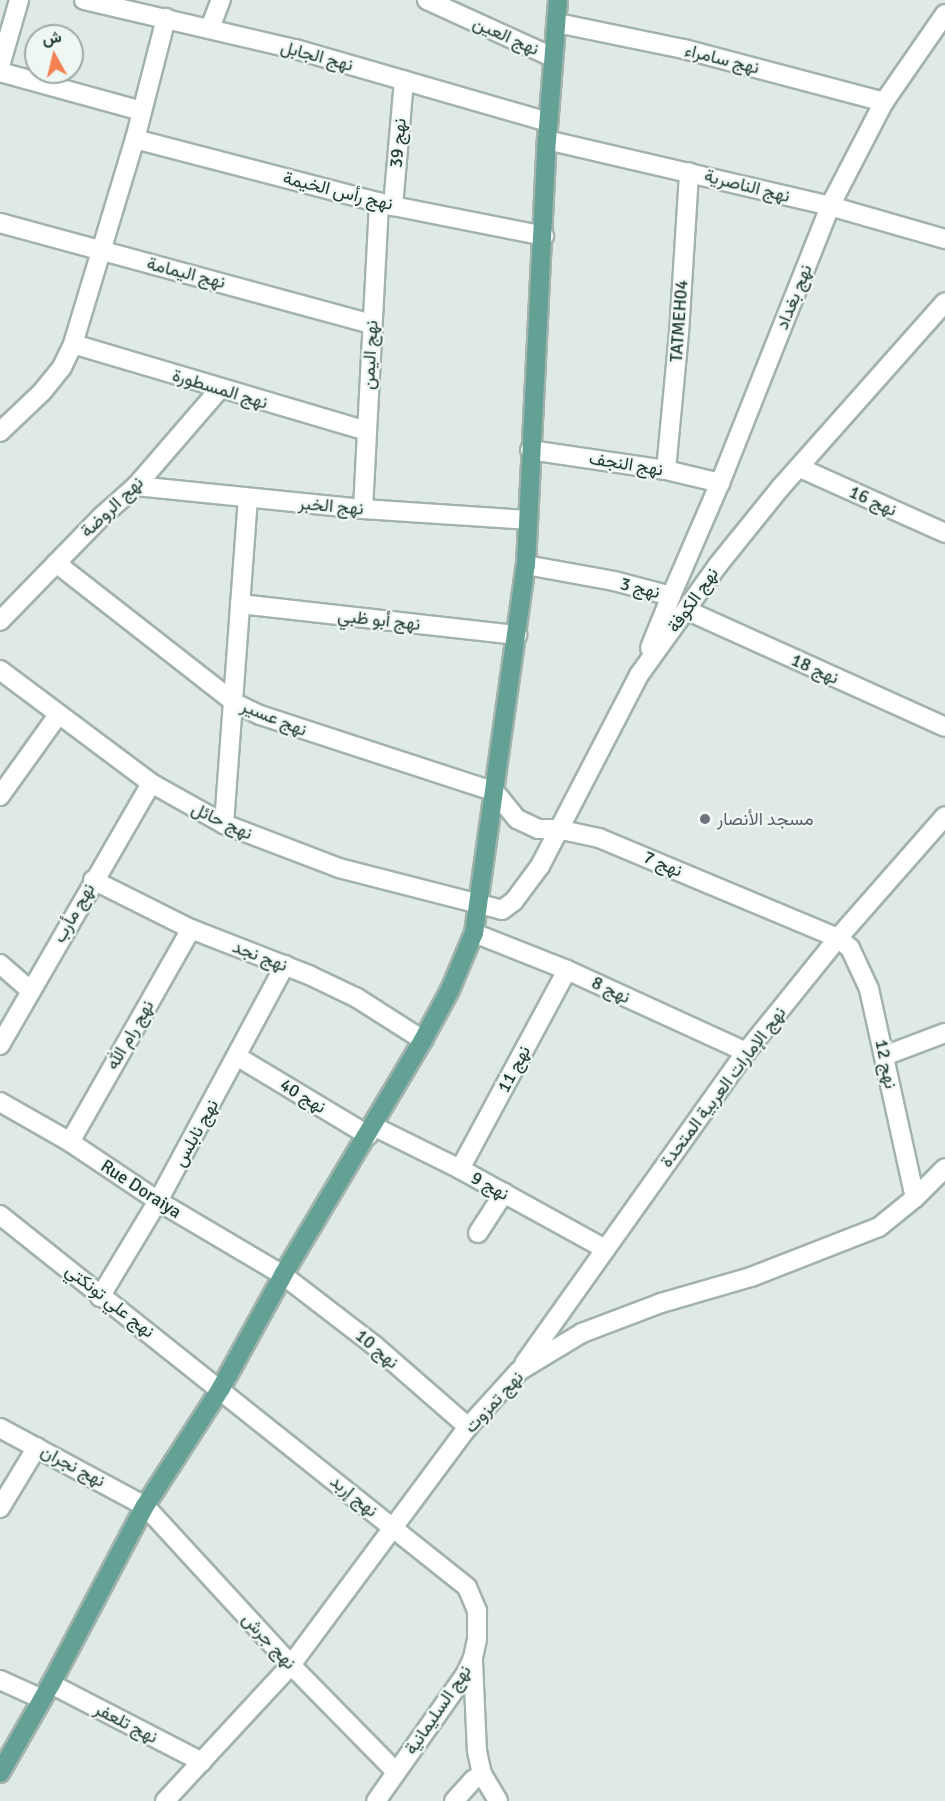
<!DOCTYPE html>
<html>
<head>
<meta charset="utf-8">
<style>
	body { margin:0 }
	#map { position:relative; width:945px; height:1801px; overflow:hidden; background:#dfeae6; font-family:Signika,Vazirmatn,sans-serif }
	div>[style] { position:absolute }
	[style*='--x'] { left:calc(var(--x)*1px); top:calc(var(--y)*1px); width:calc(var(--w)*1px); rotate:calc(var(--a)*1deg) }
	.roads { filter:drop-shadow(2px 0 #a2b2ad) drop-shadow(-2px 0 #a2b2ad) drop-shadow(0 2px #a2b2ad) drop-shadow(0 -2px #a2b2ad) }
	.minor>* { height:18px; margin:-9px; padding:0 9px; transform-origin:9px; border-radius:9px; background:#fff }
	.major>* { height:18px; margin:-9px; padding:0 9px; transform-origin:9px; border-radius:9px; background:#62a193 }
	.dots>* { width:16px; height:16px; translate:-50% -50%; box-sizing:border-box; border:3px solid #eff7f3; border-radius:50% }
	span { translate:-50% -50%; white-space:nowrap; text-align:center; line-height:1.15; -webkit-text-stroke:4.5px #eff7f3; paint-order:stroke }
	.street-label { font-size:18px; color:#203a34 }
	.worship-label { font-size:18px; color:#5b616d }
	.left { translate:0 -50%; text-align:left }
	.north { position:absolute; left:24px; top:24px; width:60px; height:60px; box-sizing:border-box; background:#eff7f3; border:2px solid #9caba7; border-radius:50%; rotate:352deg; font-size:16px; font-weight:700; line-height:24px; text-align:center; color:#203a34 }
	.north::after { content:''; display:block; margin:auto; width:21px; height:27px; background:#f48153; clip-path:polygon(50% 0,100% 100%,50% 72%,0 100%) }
</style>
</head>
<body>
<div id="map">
	<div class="roads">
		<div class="minor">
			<i style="--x:84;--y:0;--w:217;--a:13.1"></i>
			<i style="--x:295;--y:49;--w:263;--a:16.1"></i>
			<i style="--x:427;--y:0;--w:137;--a:24.5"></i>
			<i style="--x:557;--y:23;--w:130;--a:11.6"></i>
			<i style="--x:684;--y:49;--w:207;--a:14.8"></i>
			<i style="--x:210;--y:28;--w:30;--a:-69"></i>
			<i style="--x:0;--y:66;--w:69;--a:-73.9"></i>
			<i style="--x:0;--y:72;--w:147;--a:15.4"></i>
			<i style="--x:135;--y:139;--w:267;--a:14.6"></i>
			<i style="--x:393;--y:206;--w:154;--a:11.2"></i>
			<i style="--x:547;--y:140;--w:291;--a:13.1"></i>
			<i style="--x:830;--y:206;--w:120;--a:16"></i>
			<i style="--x:393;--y:206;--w:126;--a:-85"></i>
			<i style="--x:0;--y:223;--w:385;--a:15.2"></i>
			<i style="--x:73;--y:344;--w:306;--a:16.5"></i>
			<i style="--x:0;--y:432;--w:58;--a:-43.6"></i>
			<i style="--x:42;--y:392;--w:32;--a:-51"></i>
			<i style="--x:62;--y:367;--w:25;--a:-64"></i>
			<i style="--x:73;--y:344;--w:214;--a:-73.2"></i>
			<i style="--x:135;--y:139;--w:125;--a:-75.6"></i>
			<i style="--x:530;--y:450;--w:137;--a:8.4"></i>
			<i style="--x:666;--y:470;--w:56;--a:13.5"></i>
			<i style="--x:800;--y:468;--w:159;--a:24.1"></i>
			<i style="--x:666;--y:470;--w:138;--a:-84.6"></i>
			<i style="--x:679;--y:333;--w:161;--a:-86.4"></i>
			<i style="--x:136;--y:486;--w:228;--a:5.8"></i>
			<i style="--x:363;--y:509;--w:164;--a:3.8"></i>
			<i style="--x:363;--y:509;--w:307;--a:-87"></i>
			<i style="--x:56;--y:563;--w:227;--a:38"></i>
			<i style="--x:235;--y:703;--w:28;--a:26"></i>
			<i style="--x:260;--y:715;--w:247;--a:18.1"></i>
			<i style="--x:495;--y:792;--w:35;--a:51"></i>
			<i style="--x:517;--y:819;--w:23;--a:25"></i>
			<i style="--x:538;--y:829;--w:19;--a:0"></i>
			<i style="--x:557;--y:829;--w:43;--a:12.1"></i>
			<i style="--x:599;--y:838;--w:259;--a:22.7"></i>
			<i style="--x:838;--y:938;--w:16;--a:40"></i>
			<i style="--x:850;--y:948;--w:45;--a:65.1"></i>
			<i style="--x:869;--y:989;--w:214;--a:77.6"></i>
			<i style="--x:526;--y:565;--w:89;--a:10.3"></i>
			<i style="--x:614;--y:581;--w:59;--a:14.7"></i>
			<i style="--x:671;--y:596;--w:56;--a:112"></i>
			<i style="--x:671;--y:596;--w:123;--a:-66.6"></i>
			<i style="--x:720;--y:483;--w:298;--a:-68.3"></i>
			<i style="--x:830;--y:206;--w:117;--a:-62.6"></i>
			<i style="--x:884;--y:102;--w:107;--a:-55.3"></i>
			<i style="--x:240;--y:604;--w:279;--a:6.4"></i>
			<i style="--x:686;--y:610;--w:284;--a:24.3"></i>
			<i style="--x:0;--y:621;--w:145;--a:-45.8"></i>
			<i style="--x:101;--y:517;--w:47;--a:-41.5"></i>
			<i style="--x:136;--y:486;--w:127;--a:-49.2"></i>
			<i style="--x:0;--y:670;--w:189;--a:36.8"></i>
			<i style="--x:151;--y:783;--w:84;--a:29.3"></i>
			<i style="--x:224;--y:824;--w:123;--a:20.9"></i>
			<i style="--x:339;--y:868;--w:168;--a:14.4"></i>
			<i style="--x:502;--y:910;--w:15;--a:-37"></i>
			<i style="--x:514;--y:901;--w:44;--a:-53.4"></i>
			<i style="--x:540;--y:866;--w:215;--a:-62.6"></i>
			<i style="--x:639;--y:675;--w:135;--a:-54.3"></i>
			<i style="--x:718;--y:565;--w:100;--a:-51.1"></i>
			<i style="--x:781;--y:487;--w:247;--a:-48.4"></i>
			<i style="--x:0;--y:796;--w:100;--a:-54.4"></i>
			<i style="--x:224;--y:824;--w:327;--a:-85.8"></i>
			<i style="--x:93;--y:880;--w:110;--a:26.6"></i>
			<i style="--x:191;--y:929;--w:127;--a:21.3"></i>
			<i style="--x:309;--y:975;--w:53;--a:25.6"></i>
			<i style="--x:357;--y:998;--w:78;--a:32.5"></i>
			<i style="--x:474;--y:933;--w:100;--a:21.7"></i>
			<i style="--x:567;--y:970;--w:197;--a:24.6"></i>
			<i style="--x:0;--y:964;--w:40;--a:41"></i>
			<i style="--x:0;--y:1045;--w:302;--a:-60"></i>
			<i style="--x:884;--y:1056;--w:65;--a:-20.7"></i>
			<i style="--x:238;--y:1057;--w:152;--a:31"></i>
			<i style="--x:0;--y:1102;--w:81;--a:29.7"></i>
			<i style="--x:70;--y:1142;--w:106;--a:33.8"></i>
			<i style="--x:158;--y:1201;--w:145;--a:30.6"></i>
			<i style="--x:283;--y:1275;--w:115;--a:37.6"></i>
			<i style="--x:374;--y:1345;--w:125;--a:41.1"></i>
			<i style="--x:373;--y:1126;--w:97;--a:26.3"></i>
			<i style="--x:460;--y:1169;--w:166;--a:28.9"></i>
			<i style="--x:70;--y:1142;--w:245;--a:-60.4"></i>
			<i style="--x:460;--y:1169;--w:226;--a:-61.7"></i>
			<i style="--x:0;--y:1215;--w:597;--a:38.54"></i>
			<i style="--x:467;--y:1587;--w:26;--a:67"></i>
			<i style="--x:477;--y:1611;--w:28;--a:90"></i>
			<i style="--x:477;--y:1639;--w:19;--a:102"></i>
			<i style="--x:473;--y:1658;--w:19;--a:115"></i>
			<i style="--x:465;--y:1675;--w:154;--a:125.2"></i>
			<i style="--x:478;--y:1233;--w:48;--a:-57"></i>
			<i style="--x:100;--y:1297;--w:112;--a:-58.9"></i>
			<i style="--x:158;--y:1201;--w:268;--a:-61.7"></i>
			<i style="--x:524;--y:1364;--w:383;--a:-54.6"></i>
			<i style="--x:746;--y:1052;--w:146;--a:-51.1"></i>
			<i style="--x:838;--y:938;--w:162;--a:-48.7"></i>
			<i style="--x:0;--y:1428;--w:165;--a:28.3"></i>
			<i style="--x:145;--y:1506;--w:216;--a:47.4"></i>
			<i style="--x:291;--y:1665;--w:150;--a:45.5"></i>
			<i style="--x:0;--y:1508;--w:71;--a:-58.8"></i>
			<i style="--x:473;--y:1661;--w:90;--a:87.5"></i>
			<i style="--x:477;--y:1751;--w:24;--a:78"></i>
			<i style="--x:482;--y:1774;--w:31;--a:59"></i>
			<i style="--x:0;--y:1680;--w:46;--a:24.3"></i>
			<i style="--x:51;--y:1684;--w:170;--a:27.3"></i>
			<i style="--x:165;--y:1801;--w:185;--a:-47.2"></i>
			<i style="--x:291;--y:1665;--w:297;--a:-53.4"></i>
			<i style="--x:468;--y:1427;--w:76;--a:-47.7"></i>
			<i style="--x:519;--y:1371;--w:74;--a:-31.1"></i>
			<i style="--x:582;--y:1333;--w:85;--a:-20.8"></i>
			<i style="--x:661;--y:1303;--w:94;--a:-16.1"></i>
			<i style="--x:751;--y:1277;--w:137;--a:-21.3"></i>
			<i style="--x:879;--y:1227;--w:46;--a:-38.9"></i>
			<i style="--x:915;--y:1198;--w:42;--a:-45"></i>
			<i style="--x:454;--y:1801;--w:28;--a:-48"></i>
			<i style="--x:473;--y:1780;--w:11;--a:-34"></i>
		</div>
		<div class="major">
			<i style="--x:0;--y:1773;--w:103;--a:-60.2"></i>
			<i style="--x:51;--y:1684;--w:201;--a:-62.2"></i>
			<i style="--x:145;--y:1506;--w:140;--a:-57.2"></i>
			<i style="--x:221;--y:1388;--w:129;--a:-61.2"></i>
			<i style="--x:283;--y:1275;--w:274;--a:-59.2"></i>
			<i style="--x:423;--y:1040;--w:57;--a:-61.6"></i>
			<i style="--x:450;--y:990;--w:62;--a:-67.2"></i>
			<i style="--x:474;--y:933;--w:372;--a:-82"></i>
			<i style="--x:526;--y:565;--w:426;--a:-87.2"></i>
			<i style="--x:547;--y:140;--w:140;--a:-85.5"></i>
		</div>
	</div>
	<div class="dots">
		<i style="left:705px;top:819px;background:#6b7280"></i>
	</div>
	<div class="street-label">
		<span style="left:506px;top:36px;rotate:24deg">نهج العين</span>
		<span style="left:317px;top:56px;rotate:15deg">نهج الجابل</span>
		<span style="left:722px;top:59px;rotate:14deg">نهج سامراء</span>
		<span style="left:398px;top:143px;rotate:-85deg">نهج 39</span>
		<span style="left:747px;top:186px;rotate:14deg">نهج الناصرية</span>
		<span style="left:338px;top:191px;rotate:14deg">نهج رأس الخيمة</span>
		<span style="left:186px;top:273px;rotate:14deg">نهج اليمامة</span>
		<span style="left:794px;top:297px;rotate:-68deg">نهج بغداد</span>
		<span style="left:679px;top:321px;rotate:-86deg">TATMEH04</span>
		<span style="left:370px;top:355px;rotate:-87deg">نهج اليمن</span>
		<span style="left:220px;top:389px;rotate:17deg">نهج المسطورة</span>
		<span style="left:626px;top:464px;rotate:9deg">نهج النجف</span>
		<span style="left:873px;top:501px;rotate:24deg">نهج 16</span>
		<span style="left:331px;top:506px;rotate:5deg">نهج الخبر</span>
		<span style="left:112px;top:507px;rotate:-44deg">نهج الروضة</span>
		<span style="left:640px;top:588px;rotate:14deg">نهج 3</span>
		<span style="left:693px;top:600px;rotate:-55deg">نهج الكوفة</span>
		<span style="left:379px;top:620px;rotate:6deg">نهج أبو ظبي</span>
		<span style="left:815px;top:669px;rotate:24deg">نهج 18</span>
		<span style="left:274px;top:718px;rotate:22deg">نهج عسير</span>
		<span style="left:222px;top:821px;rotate:25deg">نهج حائل</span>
		<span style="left:663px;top:864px;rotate:23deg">نهج 7</span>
		<span style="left:74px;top:913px;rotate:-60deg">نهج مأرب</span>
		<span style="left:260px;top:956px;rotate:21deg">نهج نجد</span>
		<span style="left:611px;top:990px;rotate:25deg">نهج 8</span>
		<span style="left:130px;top:1035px;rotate:-60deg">نهج رام الله</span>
		<span style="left:886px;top:1064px;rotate:78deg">نهج 12</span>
		<span style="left:514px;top:1069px;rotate:-62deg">نهج 11</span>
		<span style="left:723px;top:1087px;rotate:-53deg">نهج الإمارات العربية المتحدة</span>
		<span style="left:303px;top:1096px;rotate:31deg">نهج 40</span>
		<span style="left:196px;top:1133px;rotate:-61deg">نهج نابلس</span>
		<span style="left:490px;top:1186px;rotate:29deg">نهج 9</span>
		<span style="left:141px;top:1189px;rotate:33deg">Rue Doraiya</span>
		<span style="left:110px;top:1301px;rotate:38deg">نهج علي تونكتي</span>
		<span style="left:377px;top:1349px;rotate:40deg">نهج 10</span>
		<span style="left:494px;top:1402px;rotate:-47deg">نهج تمزوت</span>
		<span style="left:73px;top:1466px;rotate:28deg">نهج نجران</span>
		<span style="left:354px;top:1496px;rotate:39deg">نهج إربد</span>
		<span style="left:269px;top:1641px;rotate:47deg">نهج جرش</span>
		<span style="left:438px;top:1710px;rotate:-56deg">نهج السليمانية</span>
		<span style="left:126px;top:1723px;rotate:27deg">نهج تلعفر</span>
	</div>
	<div class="worship-label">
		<span class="left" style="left:717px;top:819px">مسجد الأنصار</span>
	</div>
	<div class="north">ش</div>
</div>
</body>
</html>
